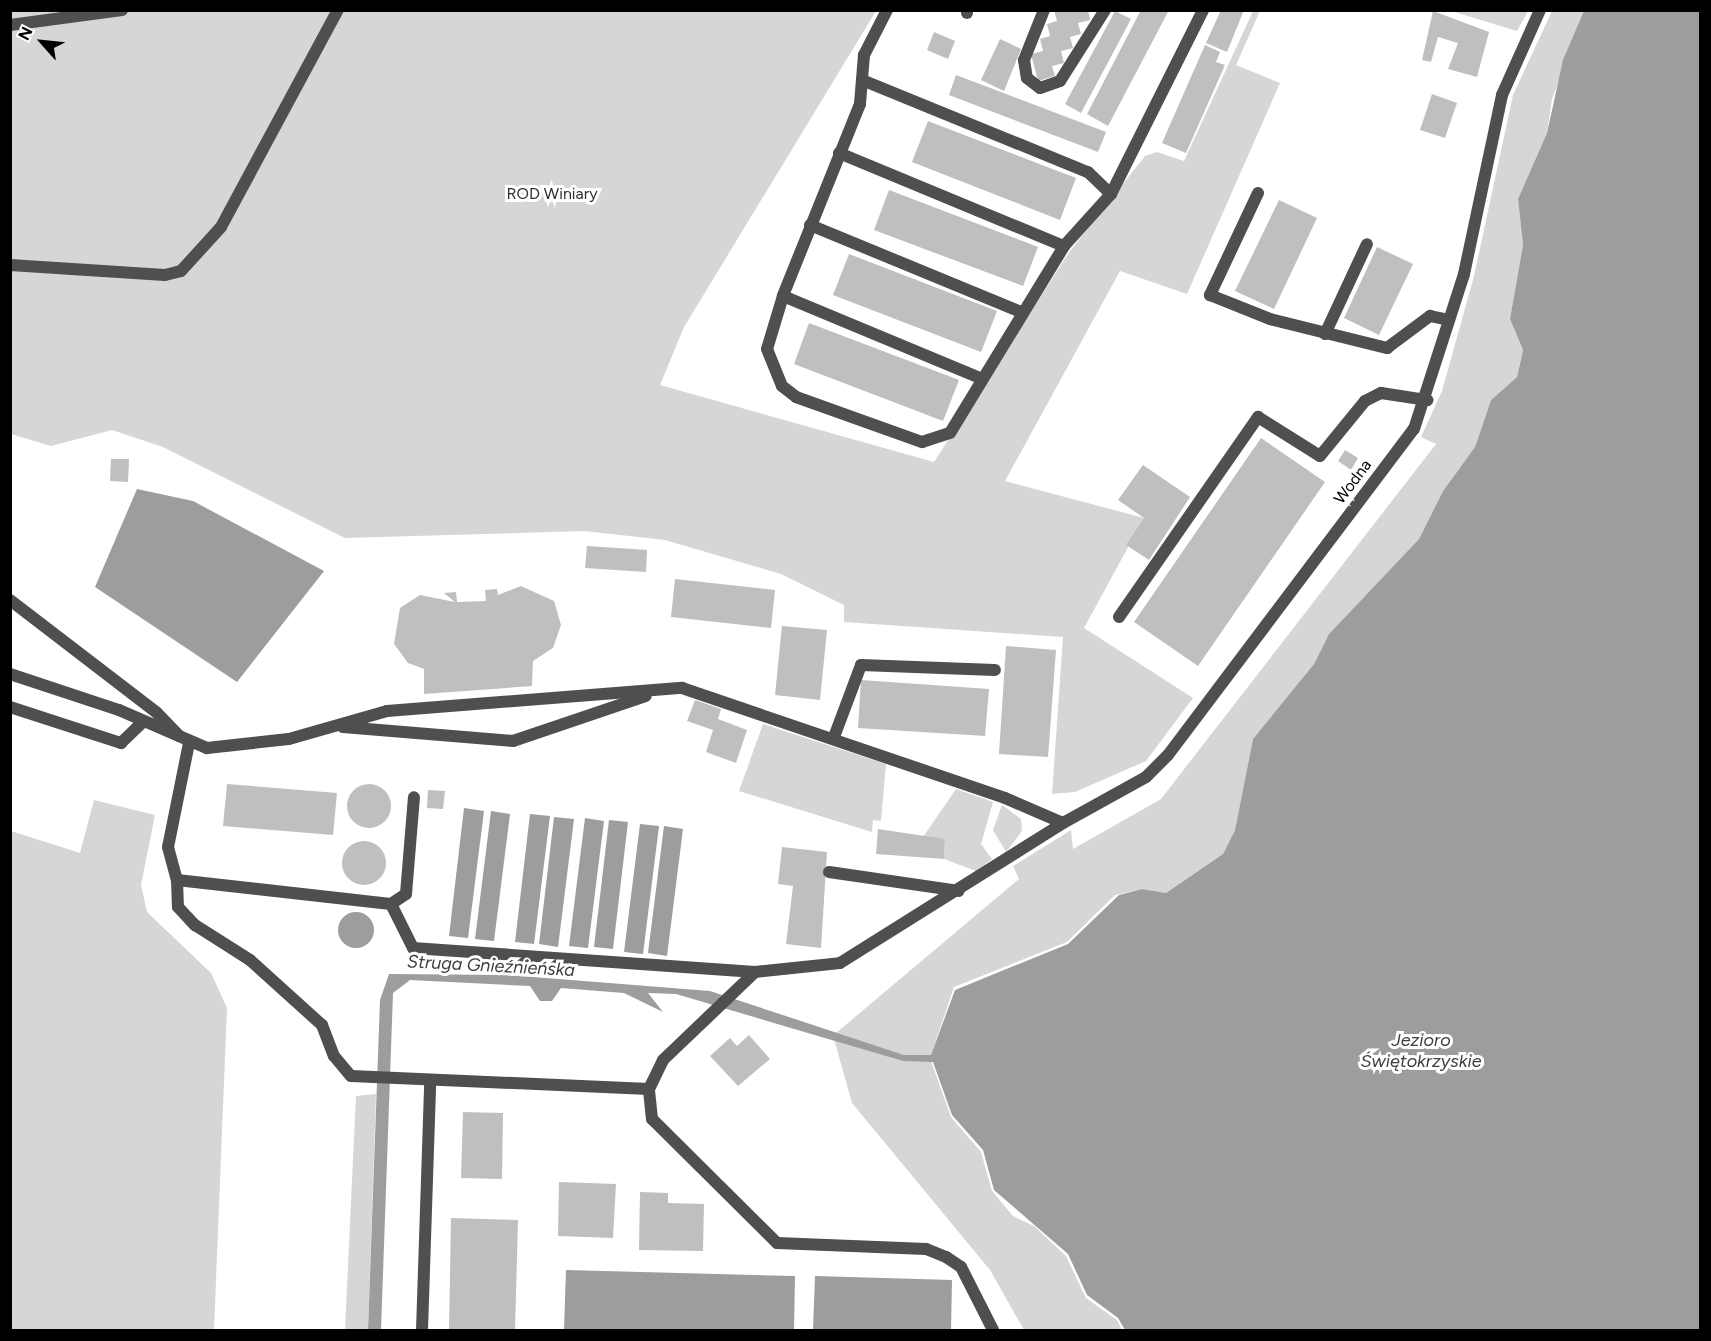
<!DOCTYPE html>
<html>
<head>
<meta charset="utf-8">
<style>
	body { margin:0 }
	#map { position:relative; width:1711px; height:1341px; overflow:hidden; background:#fff; font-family:Figtree,sans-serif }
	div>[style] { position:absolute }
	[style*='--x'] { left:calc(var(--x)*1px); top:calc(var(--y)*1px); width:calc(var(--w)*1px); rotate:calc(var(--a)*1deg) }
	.green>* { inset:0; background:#d6d6d6 }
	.water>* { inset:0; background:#9d9d9d }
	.round { border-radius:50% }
	.building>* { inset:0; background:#bfbfbf }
	.lane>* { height:12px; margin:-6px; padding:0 6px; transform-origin:6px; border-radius:6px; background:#4f4f4f }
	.street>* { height:12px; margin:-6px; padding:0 6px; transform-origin:6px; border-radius:6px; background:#4f4f4f }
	span { translate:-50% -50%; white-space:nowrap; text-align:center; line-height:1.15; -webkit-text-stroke:6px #fff; paint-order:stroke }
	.park-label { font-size:16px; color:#2d2d2d }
	.street-label { font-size:16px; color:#000 }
	.water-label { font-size:18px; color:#3e3e3e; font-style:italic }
	.frame { position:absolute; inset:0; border:12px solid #000; pointer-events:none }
	.north { position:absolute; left:12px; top:12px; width:60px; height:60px; -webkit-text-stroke:4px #fff; paint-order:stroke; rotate:297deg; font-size:16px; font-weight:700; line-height:24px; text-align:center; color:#000 }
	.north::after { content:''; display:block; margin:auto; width:21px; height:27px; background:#000; clip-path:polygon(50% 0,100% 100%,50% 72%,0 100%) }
</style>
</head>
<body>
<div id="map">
	<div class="green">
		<i style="clip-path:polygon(10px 11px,876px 11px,684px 327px,660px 385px,934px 462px,1070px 251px,1145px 156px,1157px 152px,1184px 161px,1253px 11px,1260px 11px,1236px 65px,1280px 83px,1187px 294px,1120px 271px,1005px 481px,1144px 518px,1084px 628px,1193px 698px,1146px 761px,1075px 792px,1052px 794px,1063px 637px,844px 622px,844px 605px,781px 574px,665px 540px,584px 531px,345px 538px,163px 447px,112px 430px,51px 446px,11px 434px)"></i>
		<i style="clip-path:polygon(1451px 11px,1528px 11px,1517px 31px)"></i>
		<i style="clip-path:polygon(1552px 11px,1585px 11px,1552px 99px,1547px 133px,1518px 199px,1523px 245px,1510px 319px,1523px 350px,1517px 377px,1491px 400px,1475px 447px,1443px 491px,1419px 539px,1329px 634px,1314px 664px,1253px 739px,1235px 830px,1223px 854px,1166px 893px,1142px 889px,1115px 895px,1067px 942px,954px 987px,931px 1055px,904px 1055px,836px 1033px,1019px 879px,1013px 866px,1071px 830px,1073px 849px,1161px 799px,1436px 444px,1421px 437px,1442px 391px,1474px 276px,1513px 95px)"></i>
		<i style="clip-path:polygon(763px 724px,886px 764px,881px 821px,873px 820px,872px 832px,739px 791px)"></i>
		<i style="clip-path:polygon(956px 789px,993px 802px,981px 844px,992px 859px,976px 871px,944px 859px,945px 839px,923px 837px)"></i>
		<i style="clip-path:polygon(94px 800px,155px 815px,141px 885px,147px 912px,211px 973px,227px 1008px,214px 1330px,11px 1330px,11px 831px,80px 853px)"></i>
		<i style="clip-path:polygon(1002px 805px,1021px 819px,1022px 831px,1006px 852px,993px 830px)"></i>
		<i style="clip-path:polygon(834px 1039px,903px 1061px,931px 1061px,951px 1117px,981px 1152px,992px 1191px,1013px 1216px,1034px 1226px,1066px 1256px,1086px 1298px,1117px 1320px,1122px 1330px,1024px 1330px,990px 1270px,852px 1103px)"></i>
		<i style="clip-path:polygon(376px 1094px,368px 1330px,345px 1330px,356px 1096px)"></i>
	</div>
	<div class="water">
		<i style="clip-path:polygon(1584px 11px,1700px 11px,1700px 1330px,1125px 1330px,1118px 1318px,1087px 1295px,1068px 1254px,994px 1190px,983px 1150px,952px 1115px,933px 1062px,903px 1061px,676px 994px,648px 993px,663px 1012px,624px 993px,561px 988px,552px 1001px,540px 1001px,530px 986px,410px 980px,393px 993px,381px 1330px,368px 1330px,380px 1000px,389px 974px,508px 975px,710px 991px,904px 1055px,931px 1055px,955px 990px,1068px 944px,1119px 895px,1142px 889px,1166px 893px,1223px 854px,1235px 830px,1253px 739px,1314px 664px,1329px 634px,1419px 539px,1443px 491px,1475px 447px,1491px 400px,1517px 377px,1523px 350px,1510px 319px,1523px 245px,1518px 199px,1547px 133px,1563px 60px)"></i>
		<i style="clip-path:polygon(137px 489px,193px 501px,324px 571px,237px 682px,95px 587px)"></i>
		<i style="clip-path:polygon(464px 808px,484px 811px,468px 938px,449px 936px)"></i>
		<i style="clip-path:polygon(491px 811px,510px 814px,494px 941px,475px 939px)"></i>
		<i style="clip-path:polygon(530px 814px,550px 816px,534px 944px,515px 942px)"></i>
		<i style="clip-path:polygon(554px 817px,574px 819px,558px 947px,539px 944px)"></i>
		<i style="clip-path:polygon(585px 818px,604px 821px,588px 948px,569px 946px)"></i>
		<i style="clip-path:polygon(609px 820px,628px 822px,613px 949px,594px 947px)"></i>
		<i style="clip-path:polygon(640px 824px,659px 826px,643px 954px,624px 952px)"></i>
		<i style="clip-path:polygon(664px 826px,683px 829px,667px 956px,648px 953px)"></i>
		<i class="round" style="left:338px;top:912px;width:36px;height:36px"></i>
		<i style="clip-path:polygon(566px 1270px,795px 1276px,794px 1330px,564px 1330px)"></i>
		<i style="clip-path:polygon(815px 1276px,952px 1280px,951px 1330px,813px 1330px)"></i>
	</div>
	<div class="building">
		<i style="clip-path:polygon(1054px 10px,1088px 10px,1090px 20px,1078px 23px,1081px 34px,1070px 37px,1073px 48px,1061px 51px,1064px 63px,1052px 66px,1055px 76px,1038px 81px,1031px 54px,1043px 51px,1040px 39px,1050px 36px,1047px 24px,1057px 21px)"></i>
		<i style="clip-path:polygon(1141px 10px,1169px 10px,1108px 126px,1087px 114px)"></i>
		<i style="clip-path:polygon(1221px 10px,1244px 10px,1227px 52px,1206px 43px)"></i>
		<i style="clip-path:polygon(1115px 11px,1131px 19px,1081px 113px,1065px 104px)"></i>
		<i style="clip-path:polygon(1433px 11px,1489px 32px,1477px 77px,1448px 69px,1458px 43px,1438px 37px,1431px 62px,1422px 60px)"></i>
		<i style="clip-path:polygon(934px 32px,955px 41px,948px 59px,927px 50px)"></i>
		<i style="clip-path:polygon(1000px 39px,1021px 49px,1004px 91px,981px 80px)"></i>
		<i style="clip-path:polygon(1205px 45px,1220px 52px,1216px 62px,1225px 65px,1186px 153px,1162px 143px)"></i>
		<i style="clip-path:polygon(956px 75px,1106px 132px,1098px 152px,949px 95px)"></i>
		<i style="clip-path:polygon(1432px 94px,1457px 103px,1445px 138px,1420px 130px)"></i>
		<i style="clip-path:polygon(928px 121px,1076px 178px,1060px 220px,912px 162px)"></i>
		<i style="clip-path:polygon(889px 190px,1038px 247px,1023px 286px,874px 230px)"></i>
		<i style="clip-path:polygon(1279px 200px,1317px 218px,1274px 309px,1235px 291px)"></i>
		<i style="clip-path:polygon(1377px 247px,1413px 264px,1379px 335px,1344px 318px)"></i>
		<i style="clip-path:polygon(849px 254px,997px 311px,981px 352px,833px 295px)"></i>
		<i style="clip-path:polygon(809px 323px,959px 380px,943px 421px,794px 364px)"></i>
		<i style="clip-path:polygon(1261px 438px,1325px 482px,1198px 666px,1134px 622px)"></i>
		<i style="clip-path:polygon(1345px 450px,1358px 458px,1351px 470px,1338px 461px)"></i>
		<i style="clip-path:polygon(111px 459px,129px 459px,128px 482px,110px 481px)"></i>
		<i style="clip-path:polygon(1143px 465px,1190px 497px,1149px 560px,1126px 545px,1144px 518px,1118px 500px)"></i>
		<i style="clip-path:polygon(587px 546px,647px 550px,646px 572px,585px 568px)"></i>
		<i style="clip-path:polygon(675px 579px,775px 590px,771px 628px,671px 617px)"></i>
		<i style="clip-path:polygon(521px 586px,554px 601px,561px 625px,553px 648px,533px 661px,532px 686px,424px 694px,424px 669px,408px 663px,394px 644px,400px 608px,420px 595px,455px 602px,444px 593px,456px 592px,457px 602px,486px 601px,485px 590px,497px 589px,498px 595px)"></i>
		<i style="clip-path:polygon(782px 626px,827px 630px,820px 700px,775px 695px)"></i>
		<i style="clip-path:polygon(1006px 646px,1056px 650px,1048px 757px,999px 754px)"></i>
		<i style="clip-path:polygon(861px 680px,989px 689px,985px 736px,858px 728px)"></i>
		<i style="clip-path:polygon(695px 700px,721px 709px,718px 719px,747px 730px,736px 763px,706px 752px,713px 730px,687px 721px)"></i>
		<i class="round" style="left:347px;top:784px;width:44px;height:44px"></i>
		<i style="clip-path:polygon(227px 784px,337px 793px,333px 835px,223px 826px)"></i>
		<i style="clip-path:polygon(428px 790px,445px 791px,443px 809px,427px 808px)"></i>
		<i style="clip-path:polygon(878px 829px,945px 839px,944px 859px,876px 854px)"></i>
		<i class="round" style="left:342px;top:841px;width:44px;height:44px"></i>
		<i style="clip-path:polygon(782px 847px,827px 852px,821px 948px,786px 944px,793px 886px,778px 884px)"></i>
		<i style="clip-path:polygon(749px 1035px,770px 1059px,738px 1086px,710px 1056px,730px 1038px,737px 1046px)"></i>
		<i style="clip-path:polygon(463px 1112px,503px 1113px,502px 1179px,461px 1178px)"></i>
		<i style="clip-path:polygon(559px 1182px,616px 1184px,613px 1238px,558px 1236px)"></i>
		<i style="clip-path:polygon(640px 1192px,668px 1193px,668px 1203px,704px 1204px,703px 1251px,639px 1250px)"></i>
		<i style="clip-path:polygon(451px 1218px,518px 1220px,515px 1330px,449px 1330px)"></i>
	</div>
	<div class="lane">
		<i style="--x:887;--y:10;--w:51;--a:117.1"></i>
		<i style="--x:864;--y:55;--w:49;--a:94.7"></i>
		<i style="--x:860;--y:104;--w:207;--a:111.9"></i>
		<i style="--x:783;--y:296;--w:55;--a:106.8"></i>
		<i style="--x:767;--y:349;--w:40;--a:68"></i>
		<i style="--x:782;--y:386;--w:18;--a:38"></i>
		<i style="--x:796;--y:397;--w:134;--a:19.7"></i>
		<i style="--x:922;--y:442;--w:29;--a:-18"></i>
		<i style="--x:950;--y:433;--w:219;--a:-58.6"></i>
		<i style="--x:1064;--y:246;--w:70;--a:-47.9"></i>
		<i style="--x:1111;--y:194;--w:206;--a:-63.4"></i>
		<i style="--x:1044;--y:10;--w:54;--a:111.8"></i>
		<i style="--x:1024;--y:60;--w:18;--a:81"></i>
		<i style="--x:1027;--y:78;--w:16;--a:38"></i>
		<i style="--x:1040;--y:88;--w:21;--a:-19"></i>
		<i style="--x:1060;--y:81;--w:84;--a:-57.6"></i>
		<i style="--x:967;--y:13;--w:3;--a:-90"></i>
		<i style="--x:10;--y:25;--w:113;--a:-7.6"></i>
		<i style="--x:862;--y:80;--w:244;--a:22.2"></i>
		<i style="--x:1088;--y:172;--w:32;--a:44"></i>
		<i style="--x:839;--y:153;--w:243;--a:22.5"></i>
		<i style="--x:1258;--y:193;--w:113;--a:115.2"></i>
		<i style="--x:1210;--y:295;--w:65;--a:21.8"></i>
		<i style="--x:1270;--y:319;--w:121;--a:13.9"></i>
		<i style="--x:1387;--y:348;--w:54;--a:-36.7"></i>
		<i style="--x:1430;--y:316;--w:19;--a:12"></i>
		<i style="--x:810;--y:225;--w:230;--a:22.4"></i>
		<i style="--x:10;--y:265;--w:155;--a:3.7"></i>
		<i style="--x:165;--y:275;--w:16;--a:-14"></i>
		<i style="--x:181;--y:271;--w:59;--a:-47.7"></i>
		<i style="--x:221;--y:227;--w:247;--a:-61.7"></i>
		<i style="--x:783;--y:296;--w:216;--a:22.6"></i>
		<i style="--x:1325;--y:334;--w:99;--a:-65"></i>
		<i style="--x:10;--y:600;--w:185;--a:37.5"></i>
		<i style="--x:157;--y:713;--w:32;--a:46"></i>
		<i style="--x:1119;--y:617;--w:244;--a:-55.2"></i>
		<i style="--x:1258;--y:417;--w:73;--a:32.2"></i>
		<i style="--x:1320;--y:456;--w:71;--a:-50.7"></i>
		<i style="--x:1365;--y:401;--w:18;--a:-27"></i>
		<i style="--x:1381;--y:393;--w:47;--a:8.7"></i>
		<i style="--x:10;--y:674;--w:115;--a:18.3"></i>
		<i style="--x:119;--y:710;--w:96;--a:23.4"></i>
		<i style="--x:207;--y:748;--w:82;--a:-6.3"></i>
		<i style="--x:289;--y:739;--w:102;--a:-15.9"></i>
		<i style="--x:387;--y:711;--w:296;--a:-4.5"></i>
		<i style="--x:682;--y:688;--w:341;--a:18.8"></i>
		<i style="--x:10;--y:707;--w:117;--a:18"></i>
		<i style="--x:121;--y:743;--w:30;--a:-44"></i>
		<i style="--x:343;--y:727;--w:171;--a:4.7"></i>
		<i style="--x:513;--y:741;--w:140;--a:-18.7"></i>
		<i style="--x:834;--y:737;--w:77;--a:-69.4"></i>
		<i style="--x:861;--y:665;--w:134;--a:2.1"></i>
		<i style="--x:189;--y:743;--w:106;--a:101.4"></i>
		<i style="--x:168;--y:847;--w:34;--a:75"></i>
		<i style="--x:177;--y:880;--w:215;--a:6.4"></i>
		<i style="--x:391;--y:904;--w:49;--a:63.4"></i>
		<i style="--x:413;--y:948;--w:343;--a:4"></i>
		<i style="--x:829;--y:872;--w:131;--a:8.3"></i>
		<i style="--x:177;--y:880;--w:27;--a:88"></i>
		<i style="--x:178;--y:907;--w:25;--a:47"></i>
		<i style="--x:195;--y:925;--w:65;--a:32.5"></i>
		<i style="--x:250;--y:960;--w:97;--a:42.1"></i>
		<i style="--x:322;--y:1025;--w:33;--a:69"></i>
		<i style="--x:334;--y:1056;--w:26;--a:50"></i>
		<i style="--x:351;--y:1076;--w:298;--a:2.5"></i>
		<i style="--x:391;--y:904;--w:18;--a:-34"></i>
		<i style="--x:406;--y:894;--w:97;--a:-85.3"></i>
		<i style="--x:422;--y:1330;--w:247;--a:-88.1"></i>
		<i style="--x:993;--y:1330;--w:71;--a:-116.9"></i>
		<i style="--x:961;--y:1267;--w:18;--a:-146"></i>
		<i style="--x:946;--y:1257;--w:22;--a:-158"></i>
		<i style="--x:926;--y:1249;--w:149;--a:-177.7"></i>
		<i style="--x:777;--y:1243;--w:176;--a:-135.2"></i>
		<i style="--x:652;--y:1119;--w:30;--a:-96"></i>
		<i style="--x:649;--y:1089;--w:32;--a:-64"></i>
		<i style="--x:663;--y:1060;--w:127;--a:-43.7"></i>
		<i style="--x:755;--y:972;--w:85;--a:-6"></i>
		<i style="--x:840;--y:963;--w:263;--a:-32.1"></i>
	</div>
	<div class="street">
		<i style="--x:1005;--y:798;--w:63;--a:23.3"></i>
		<i style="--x:1063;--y:823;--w:95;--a:-29"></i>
		<i style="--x:1146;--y:777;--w:31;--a:-45"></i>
		<i style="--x:1168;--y:755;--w:408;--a:-53"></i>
		<i style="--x:1414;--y:429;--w:163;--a:-72.1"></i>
		<i style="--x:1464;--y:274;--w:183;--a:-78"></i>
		<i style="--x:1502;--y:95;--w:93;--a:-65.9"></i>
	</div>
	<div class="park-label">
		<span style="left:552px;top:194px">ROD Winiary</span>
	</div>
	<div class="street-label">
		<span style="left:1353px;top:482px;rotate:-53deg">Wodna</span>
	</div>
	<div class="water-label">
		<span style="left:491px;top:966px;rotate:3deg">Struga Gnieźnieńska</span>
		<span style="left:1421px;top:1051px">Jezioro<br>Świętokrzyskie</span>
	</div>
	<div class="frame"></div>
	<div class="north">N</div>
</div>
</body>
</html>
